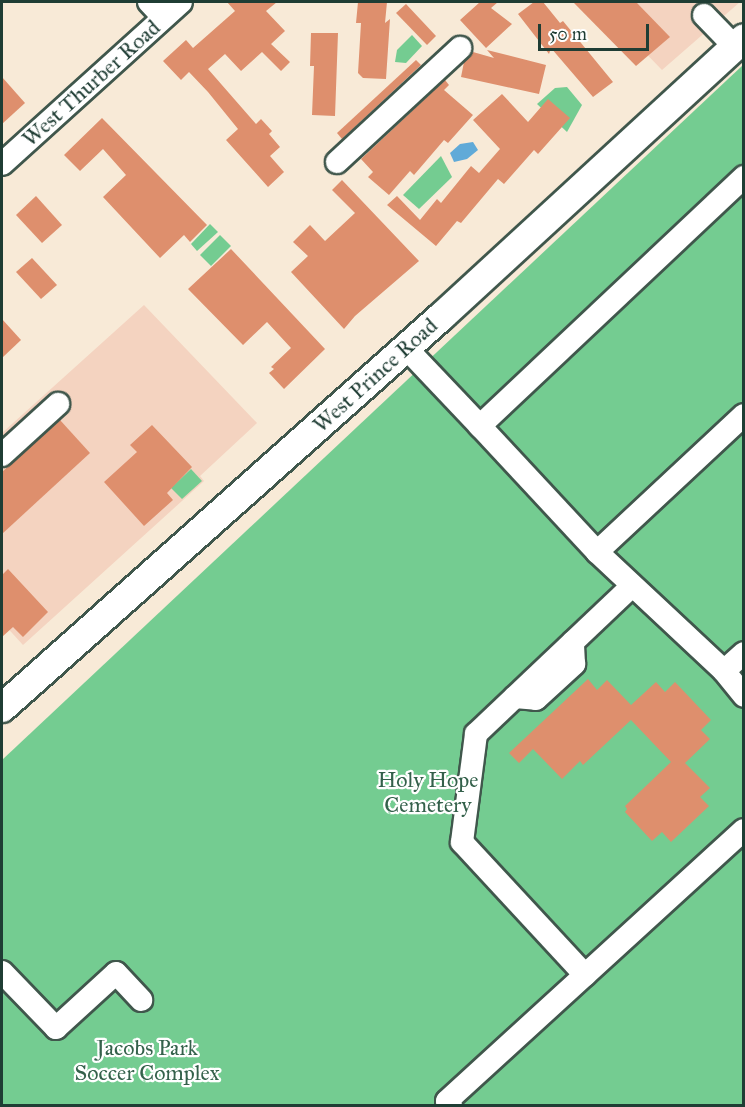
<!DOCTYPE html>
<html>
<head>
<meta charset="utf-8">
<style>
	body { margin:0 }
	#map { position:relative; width:745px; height:1107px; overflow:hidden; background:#f8ead7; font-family:"IM FELL Great Primer",serif }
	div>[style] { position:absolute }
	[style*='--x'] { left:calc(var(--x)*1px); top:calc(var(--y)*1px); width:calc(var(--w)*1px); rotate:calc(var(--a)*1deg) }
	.built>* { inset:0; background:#f4d3c0 }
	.green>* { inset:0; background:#74cc91 }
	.water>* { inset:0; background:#60aad8 }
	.building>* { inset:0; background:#de8f6d }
	.roads { filter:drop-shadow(2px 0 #40574c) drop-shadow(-2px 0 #40574c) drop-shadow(0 2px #40574c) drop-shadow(0 -2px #40574c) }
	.minor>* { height:22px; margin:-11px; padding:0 11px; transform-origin:11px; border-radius:11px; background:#fff }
	.major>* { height:28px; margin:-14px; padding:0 14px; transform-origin:14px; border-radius:14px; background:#fff }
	span { translate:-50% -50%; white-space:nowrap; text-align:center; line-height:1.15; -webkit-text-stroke:4.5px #fff; paint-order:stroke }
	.street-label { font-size:22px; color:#1f3d34 }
	.park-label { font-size:22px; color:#34614b }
	.frame { position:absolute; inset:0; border:3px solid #1f3d34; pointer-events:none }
	.scale { position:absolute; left:538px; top:24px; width:111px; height:27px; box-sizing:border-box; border:3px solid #1f3d34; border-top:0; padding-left:8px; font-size:18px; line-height:21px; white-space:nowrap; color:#1f3d34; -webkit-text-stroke:4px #fff; paint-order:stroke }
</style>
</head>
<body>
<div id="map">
	<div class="built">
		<i style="clip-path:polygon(596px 2px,740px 2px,662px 70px)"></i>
		<i style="clip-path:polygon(144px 305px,257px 423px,200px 476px,204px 481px,23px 645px,2px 622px,2px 433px)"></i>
	</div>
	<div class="green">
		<i style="clip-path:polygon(412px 35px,422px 46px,406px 63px,395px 62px,397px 50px)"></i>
		<i style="clip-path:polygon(743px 65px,743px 1105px,2px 1105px,2px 760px)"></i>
		<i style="clip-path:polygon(567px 87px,582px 105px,567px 132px,537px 104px,555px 88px)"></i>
		<i style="clip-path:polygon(441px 156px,452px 177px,419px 209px,403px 195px)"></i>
		<i style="clip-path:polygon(210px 224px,218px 232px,197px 251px,191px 244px)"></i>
		<i style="clip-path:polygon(220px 235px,231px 246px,211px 266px,200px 255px)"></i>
		<i style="clip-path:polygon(191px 469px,202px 481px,182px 499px,171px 488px)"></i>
	</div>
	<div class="water">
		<i style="clip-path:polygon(473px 142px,478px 150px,467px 159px,454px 162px,450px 153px,460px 144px)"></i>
	</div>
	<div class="building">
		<i style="clip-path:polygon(227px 2px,277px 2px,266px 11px,285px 31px,271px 44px,290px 62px,281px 71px,262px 52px,241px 71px,225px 54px,208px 69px,256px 124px,261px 119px,272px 131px,269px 134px,280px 147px,270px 156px,284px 172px,268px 187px,226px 140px,238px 129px,208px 92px,189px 72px,181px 80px,163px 61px,186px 40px,193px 48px,235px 11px)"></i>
		<i style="clip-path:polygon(358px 2px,387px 2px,385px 23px,390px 19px,386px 79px,363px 78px,358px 73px,361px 23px,356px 23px)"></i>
		<i style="clip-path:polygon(480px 2px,498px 2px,491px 8px,512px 24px,486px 48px,460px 20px)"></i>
		<i style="clip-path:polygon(534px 2px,543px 2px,560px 23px,563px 21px,613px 82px,593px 97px,551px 48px,549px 54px,518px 14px)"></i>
		<i style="clip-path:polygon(573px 2px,636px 2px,670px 37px,636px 66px)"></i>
		<i style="clip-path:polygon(406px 4px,436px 36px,427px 45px,396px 13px)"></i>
		<i style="clip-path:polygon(311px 33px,338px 33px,335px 116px,312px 115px,314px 66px,310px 66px)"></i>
		<i style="clip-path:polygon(487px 50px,546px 65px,539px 94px,461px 77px,464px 62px,473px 52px,494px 58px)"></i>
		<i style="clip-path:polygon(416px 60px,421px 65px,342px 139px,337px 133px)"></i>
		<i style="clip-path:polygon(2px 77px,25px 103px,2px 124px)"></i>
		<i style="clip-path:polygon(445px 80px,449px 85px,444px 90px,473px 115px,448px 143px,444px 140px,414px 175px,410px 171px,389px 195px,368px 177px,373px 172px,361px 159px)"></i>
		<i style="clip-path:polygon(502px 94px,528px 122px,548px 99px,570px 118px,538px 154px,534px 150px,504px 184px,498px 179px,461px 223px,457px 221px,436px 246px,387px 205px,397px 196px,420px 220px,437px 199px,441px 203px,471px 166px,479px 173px,500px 149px,473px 120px)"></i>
		<i style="clip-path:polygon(102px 118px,207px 225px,190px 242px,184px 235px,160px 258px,103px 197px,126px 175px,103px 149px,80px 171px,64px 155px)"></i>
		<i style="clip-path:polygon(342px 180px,419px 261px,355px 316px,344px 329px,291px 272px,308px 256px,293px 242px,310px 225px,325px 241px,355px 213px,332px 190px)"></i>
		<i style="clip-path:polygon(36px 196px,62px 225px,42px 243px,16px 215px)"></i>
		<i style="clip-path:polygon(231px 249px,325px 349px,284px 389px,269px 373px,274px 369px,271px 367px,291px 348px,267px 322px,243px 345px,188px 289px)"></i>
		<i style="clip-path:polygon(32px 258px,57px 285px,41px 299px,16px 272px)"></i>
		<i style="clip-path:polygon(2px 319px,21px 340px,2px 358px)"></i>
		<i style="clip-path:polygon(60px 420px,90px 453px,2px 534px,2px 472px)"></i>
		<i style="clip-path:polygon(152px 425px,192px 467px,167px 493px,173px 500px,144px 526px,104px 482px,137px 452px,130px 445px)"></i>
		<i style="clip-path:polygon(8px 569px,48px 612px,23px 637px,13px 627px,2px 637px,2px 575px)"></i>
		<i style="clip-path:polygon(588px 679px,597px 690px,607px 680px,631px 705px,656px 682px,665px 692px,675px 682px,711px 720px,701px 730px,710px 739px,685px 763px,710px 788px,700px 797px,709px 806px,671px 842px,662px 832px,652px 841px,625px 812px,627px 809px,625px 806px,671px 762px,631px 720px,583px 765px,580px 761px,562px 779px,533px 749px,519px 763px,509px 753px)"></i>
	</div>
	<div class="roads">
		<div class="minor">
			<i style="--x:149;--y:2;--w:21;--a:47"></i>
			<i style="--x:704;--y:15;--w:43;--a:45.9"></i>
			<i style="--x:337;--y:162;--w:168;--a:-42.8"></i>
			<i style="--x:2;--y:164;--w:241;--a:-42.1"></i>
			<i style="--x:744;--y:177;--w:363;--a:136.7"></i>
			<i style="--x:480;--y:426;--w:172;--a:47.1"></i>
			<i style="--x:597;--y:552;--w:174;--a:43.1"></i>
			<i style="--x:724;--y:671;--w:32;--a:51"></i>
			<i style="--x:406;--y:348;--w:108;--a:46.5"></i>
			<i style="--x:2;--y:455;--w:76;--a:-42.3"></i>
			<i style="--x:597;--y:552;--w:201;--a:-43"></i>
			<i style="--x:724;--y:671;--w:27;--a:-42"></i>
			<i style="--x:515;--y:697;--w:21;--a:5"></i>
			<i style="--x:536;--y:699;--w:52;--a:-42.6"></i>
			<i style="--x:574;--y:664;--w:22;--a:-93"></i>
			<i style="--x:2;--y:972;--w:78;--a:46"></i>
			<i style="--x:56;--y:1028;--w:81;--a:-42.5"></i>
			<i style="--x:116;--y:973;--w:37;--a:47"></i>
			<i style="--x:585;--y:975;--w:181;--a:-132.8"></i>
			<i style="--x:462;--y:842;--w:109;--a:-82.6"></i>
			<i style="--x:476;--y:734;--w:214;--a:-43.5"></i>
			<i style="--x:451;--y:1106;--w:6;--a:-129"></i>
			<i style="--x:447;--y:1101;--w:402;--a:-42.4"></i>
		</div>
		<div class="major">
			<i style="--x:2;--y:708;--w:589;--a:-41.7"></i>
			<i style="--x:442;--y:316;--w:410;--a:-42.6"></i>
		</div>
	</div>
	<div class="street-label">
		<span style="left:91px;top:83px;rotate:-42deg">West Thurber Road</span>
		<span style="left:375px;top:375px;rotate:-42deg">West Prince Road</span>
	</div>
	<div class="park-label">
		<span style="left:428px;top:792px">Holy Hope<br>Cemetery</span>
		<span style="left:147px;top:1060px">Jacobs Park<br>Soccer Complex</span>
	</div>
	<div class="frame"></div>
	<div class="scale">50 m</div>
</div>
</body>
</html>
